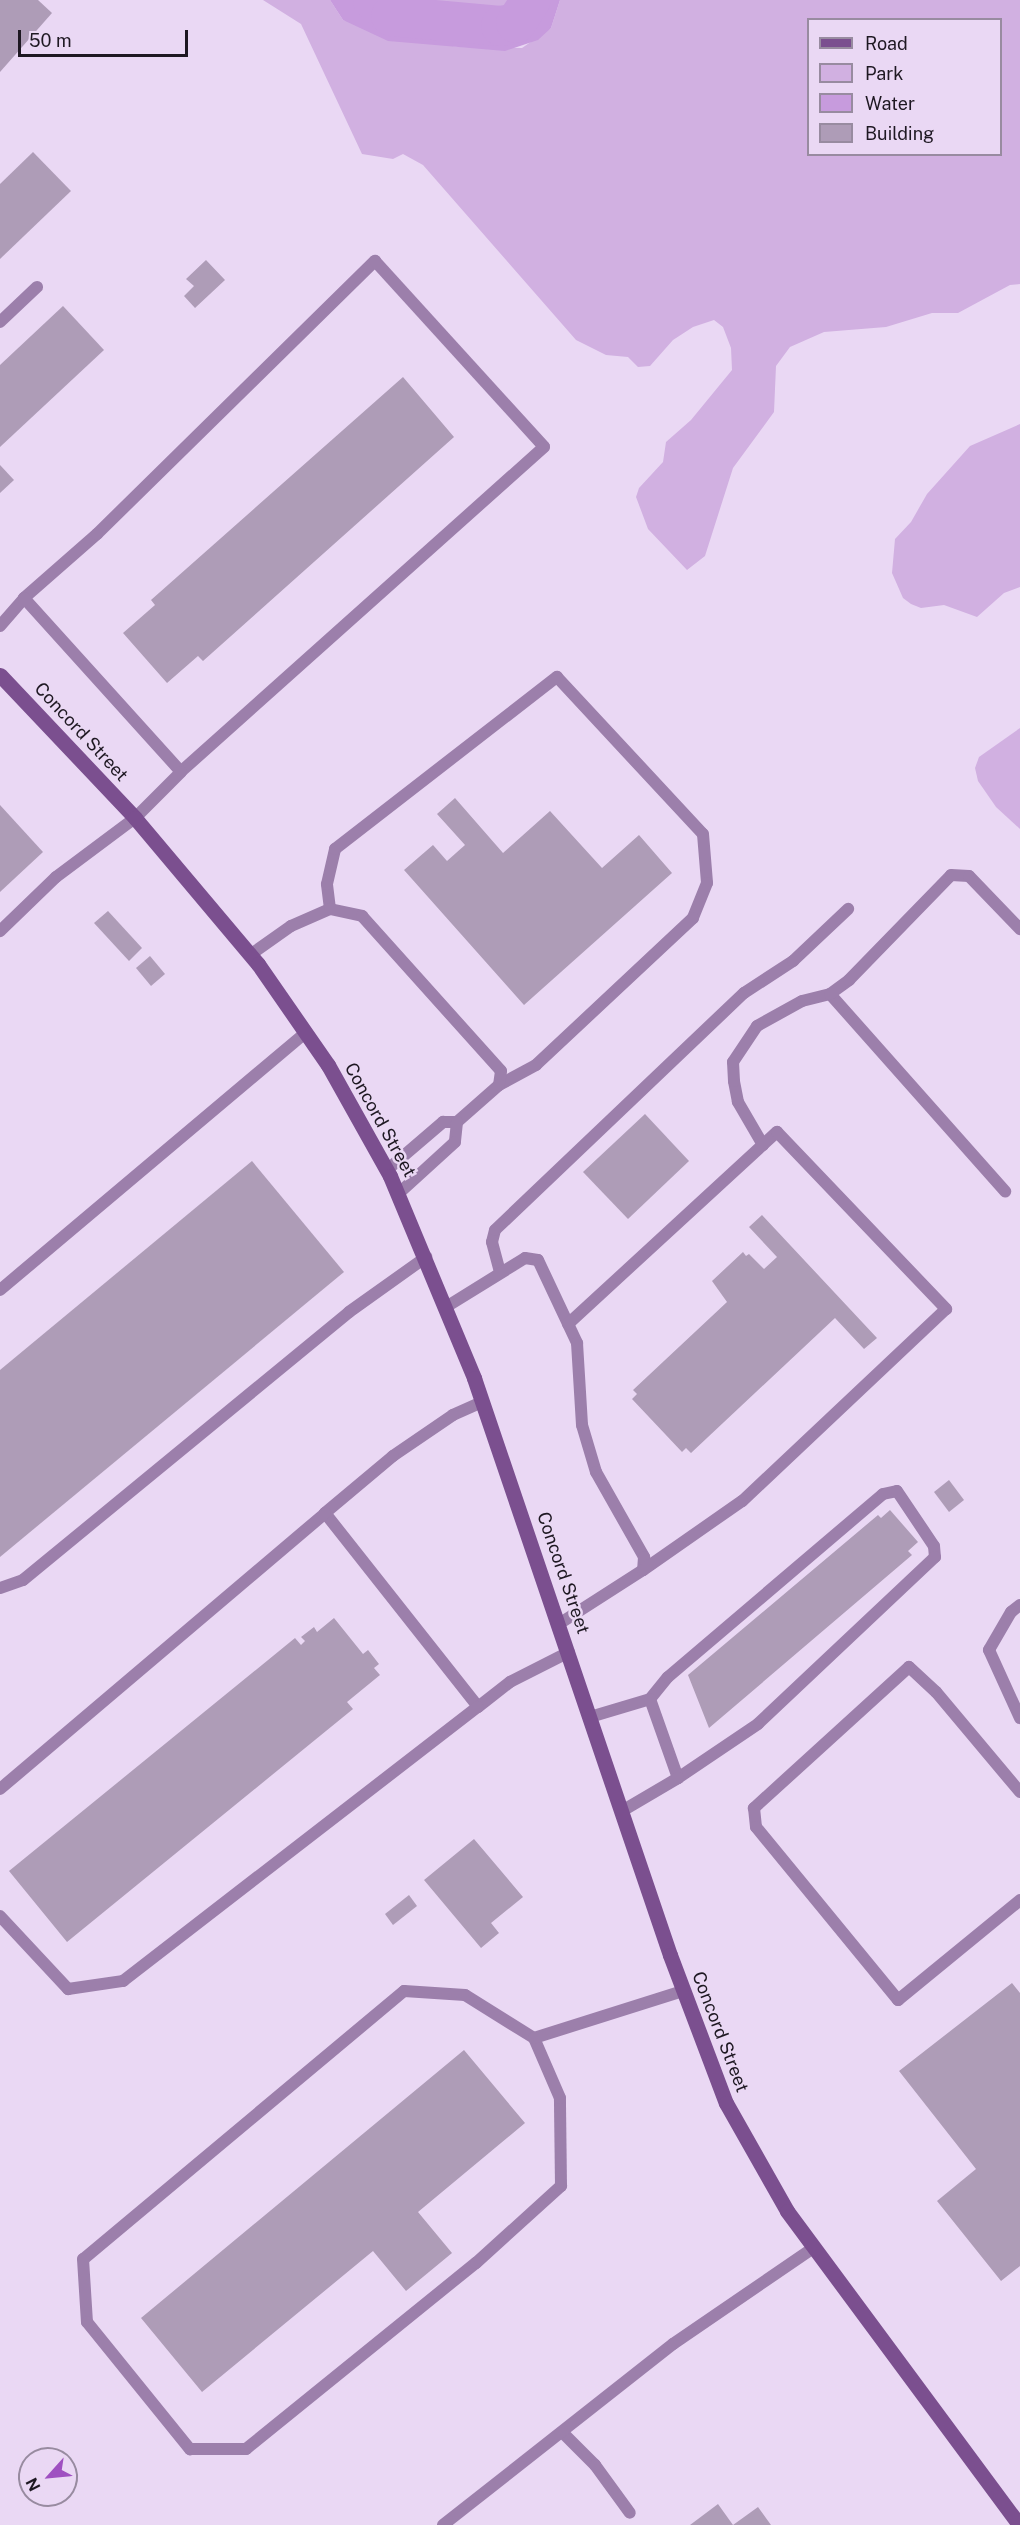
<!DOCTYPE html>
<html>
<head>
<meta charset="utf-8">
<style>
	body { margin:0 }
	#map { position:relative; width:1020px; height:2525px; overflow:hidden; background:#ead8f4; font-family:"Public Sans",sans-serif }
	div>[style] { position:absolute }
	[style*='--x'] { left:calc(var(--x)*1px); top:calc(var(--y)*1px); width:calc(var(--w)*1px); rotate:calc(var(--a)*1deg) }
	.green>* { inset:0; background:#d1b0e1 }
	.water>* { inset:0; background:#c79bdd }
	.river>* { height:40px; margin:-20px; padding:0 20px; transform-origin:20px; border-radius:20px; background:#c79bdd }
	.building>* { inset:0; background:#ae9cb7 }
	.lane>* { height:12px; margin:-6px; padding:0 6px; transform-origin:6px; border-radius:6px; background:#9c7fab }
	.secondary>* { height:15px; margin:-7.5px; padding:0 7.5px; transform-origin:7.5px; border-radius:7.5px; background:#7b4f8f }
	span { translate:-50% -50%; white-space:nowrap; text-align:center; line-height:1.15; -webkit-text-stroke:5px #ead8f4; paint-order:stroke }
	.street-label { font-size:18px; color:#1e1822 }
	.legend { position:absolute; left:807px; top:18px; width:195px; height:138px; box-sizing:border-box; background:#ead8f4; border:2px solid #988ba0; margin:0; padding:8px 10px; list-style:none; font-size:18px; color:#1e1822 }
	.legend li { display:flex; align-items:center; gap:12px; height:30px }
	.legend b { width:30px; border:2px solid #988ba0 }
	.north { position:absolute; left:18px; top:2447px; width:60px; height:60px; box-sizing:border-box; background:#ead8f4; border:2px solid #988ba0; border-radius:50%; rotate:243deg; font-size:16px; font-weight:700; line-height:24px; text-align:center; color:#1e1822 }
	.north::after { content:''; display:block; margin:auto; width:21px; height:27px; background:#9f50c1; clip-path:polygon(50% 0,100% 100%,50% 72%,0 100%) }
	.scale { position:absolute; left:18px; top:30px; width:170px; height:27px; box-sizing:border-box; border:3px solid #1e1822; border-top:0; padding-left:8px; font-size:18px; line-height:21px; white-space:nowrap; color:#1e1822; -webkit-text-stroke:4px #ead8f4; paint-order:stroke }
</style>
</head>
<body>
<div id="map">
	<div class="green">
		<i style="clip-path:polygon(evenodd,263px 0,330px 0,343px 20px,426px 42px,459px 47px,522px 48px,551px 28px,560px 0,1020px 0,1020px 284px,1010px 285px,958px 313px,932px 313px,886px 327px,824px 332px,790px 347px,776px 366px,774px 412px,733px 468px,705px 556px,687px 570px,648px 529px,636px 497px,639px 488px,663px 462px,666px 442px,691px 420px,732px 370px,731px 348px,723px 327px,714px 320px,693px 327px,673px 340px,650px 366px,638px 367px,628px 357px,606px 355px,576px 340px,423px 165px,403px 154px,393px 159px,362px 154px,301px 24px,263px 0,808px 20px,1000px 20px,1000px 154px,808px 154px,808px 20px)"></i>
		<i style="clip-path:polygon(373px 0,531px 0,516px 23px,501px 26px,391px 16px)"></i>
		<i style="clip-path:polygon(1020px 424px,1020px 587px,1004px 593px,977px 617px,944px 605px,921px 608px,911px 604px,903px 598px,892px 573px,895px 539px,911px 522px,927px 494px,970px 446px)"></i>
		<i style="clip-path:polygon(1020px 728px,1020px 829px,996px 807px,978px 781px,975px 768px,979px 757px)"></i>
	</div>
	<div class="water">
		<i style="clip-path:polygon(330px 0,373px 0,391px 16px,501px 26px,516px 23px,531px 0,560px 0,551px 28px,538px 40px,505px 51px,388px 41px,343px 20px)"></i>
	</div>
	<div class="river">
		<i style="--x:373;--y:0;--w:24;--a:42"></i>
		<i style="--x:391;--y:16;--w:110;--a:5.2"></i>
		<i style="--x:501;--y:26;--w:15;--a:-11"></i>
		<i style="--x:516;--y:23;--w:27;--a:-57"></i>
	</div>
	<div class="building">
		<i style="clip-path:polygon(0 0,38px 0,52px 13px,0 72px)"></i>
		<i style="clip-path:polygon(33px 152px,71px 191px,0 259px,0 184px)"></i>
		<i style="clip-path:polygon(206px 260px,225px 280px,195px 308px,184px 296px,194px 286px,186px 279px)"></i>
		<i style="clip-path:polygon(63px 306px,104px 350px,0 447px,0 365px)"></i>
		<i style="clip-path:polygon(403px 377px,454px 437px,203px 661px,198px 656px,167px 683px,123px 633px,155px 605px,151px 600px)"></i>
		<i style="clip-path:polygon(0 465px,14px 480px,0 493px)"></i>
		<i style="clip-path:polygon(455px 798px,503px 853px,550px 811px,602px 868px,639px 835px,672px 873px,524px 1005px,404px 870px,433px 845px,447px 861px,465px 845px,437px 814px)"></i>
		<i style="clip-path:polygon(0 805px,43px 852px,0 892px)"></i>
		<i style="clip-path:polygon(108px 911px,142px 948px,129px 961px,94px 923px)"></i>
		<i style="clip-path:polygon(150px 956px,165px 974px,151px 986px,136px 968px)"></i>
		<i style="clip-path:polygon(645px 1114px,689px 1161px,628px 1219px,583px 1172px)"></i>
		<i style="clip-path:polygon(252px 1161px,344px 1272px,0 1557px,0 1370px)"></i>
		<i style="clip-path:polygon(762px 1215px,877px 1338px,864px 1349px,835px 1318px,691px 1453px,686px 1448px,682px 1452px,632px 1399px,637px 1394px,633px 1390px,727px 1302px,712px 1281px,743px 1252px,746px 1256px,749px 1254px,764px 1269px,777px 1257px,749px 1227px)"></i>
		<i style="clip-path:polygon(949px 1480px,964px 1500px,949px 1512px,934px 1492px)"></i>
		<i style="clip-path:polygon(890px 1510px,918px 1542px,908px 1551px,912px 1555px,709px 1728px,688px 1675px,878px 1515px,881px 1518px)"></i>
		<i style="clip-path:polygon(334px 1618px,363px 1654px,368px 1650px,379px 1664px,374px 1668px,380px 1675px,347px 1702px,353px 1709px,67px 1942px,9px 1871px,295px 1638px,301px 1645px,305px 1641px,301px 1637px,314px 1627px,317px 1632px)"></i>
		<i style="clip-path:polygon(474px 1839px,523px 1897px,491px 1923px,499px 1933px,481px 1948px,424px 1880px)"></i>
		<i style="clip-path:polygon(409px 1895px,417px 1906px,393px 1925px,385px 1914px)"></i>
		<i style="clip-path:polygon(1012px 1983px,1020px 1993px,1020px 2266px,1001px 2281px,937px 2201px,976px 2169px,899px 2071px)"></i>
		<i style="clip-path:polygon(464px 2050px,525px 2123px,418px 2212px,452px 2253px,406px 2291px,373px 2251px,202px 2392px,141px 2318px)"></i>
		<i style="clip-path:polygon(718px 2504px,733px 2525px,758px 2507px,771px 2525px,690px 2525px)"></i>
	</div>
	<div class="lane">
		<i style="--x:0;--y:322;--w:51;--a:-43.4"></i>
		<i style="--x:24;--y:598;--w:97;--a:-41.2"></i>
		<i style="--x:97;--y:534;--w:390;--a:-44.5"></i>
		<i style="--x:375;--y:261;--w:251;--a:47.7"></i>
		<i style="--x:544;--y:447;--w:487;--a:138.2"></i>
		<i style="--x:0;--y:626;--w:37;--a:-49"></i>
		<i style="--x:24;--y:598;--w:234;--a:47.9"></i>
		<i style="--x:181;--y:772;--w:65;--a:135"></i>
		<i style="--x:135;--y:818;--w:99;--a:143.2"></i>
		<i style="--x:56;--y:877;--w:78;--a:136"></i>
		<i style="--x:330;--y:909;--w:25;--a:-97"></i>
		<i style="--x:327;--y:884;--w:36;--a:-77"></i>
		<i style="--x:335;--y:849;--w:281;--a:-37.8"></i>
		<i style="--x:557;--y:677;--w:214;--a:47.1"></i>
		<i style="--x:703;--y:834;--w:49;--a:85.3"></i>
		<i style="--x:707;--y:883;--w:38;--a:112"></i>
		<i style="--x:693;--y:918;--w:215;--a:136.9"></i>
		<i style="--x:536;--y:1065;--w:42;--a:151.6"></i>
		<i style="--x:250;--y:955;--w:50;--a:-35.3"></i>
		<i style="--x:291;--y:926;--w:43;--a:-23.6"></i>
		<i style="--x:330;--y:909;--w:33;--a:12"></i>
		<i style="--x:362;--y:916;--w:208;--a:48.1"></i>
		<i style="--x:501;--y:1071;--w:14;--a:98"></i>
		<i style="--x:499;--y:1085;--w:56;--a:138.6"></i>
		<i style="--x:830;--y:994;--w:264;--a:48.4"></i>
		<i style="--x:763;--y:1145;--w:50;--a:-120.2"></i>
		<i style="--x:738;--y:1102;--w:21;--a:-101"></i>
		<i style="--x:734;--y:1081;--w:19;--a:-93"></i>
		<i style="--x:733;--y:1062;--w:43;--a:-56.3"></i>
		<i style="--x:757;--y:1026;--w:51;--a:-29.1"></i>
		<i style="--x:802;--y:1001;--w:29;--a:-14"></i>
		<i style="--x:830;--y:994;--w:24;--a:-36"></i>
		<i style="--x:849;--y:980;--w:146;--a:-45.8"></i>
		<i style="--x:951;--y:875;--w:18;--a:3"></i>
		<i style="--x:969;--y:876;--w:74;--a:46.1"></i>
		<i style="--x:387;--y:1170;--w:74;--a:-40.6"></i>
		<i style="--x:443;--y:1122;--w:14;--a:0"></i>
		<i style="--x:457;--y:1122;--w:20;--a:96"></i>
		<i style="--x:455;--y:1142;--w:77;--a:137.6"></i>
		<i style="--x:500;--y:1272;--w:31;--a:-105"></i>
		<i style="--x:492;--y:1242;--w:12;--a:-76"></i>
		<i style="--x:495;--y:1230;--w:344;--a:-43.6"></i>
		<i style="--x:744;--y:993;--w:59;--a:-33.1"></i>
		<i style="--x:793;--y:961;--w:76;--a:-43.4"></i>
		<i style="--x:0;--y:1290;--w:399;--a:-40.1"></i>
		<i style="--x:446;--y:1307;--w:93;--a:-31.8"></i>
		<i style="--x:525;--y:1258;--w:13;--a:9"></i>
		<i style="--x:538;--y:1260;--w:92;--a:64.8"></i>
		<i style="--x:577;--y:1343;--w:82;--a:86.5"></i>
		<i style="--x:582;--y:1425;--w:49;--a:73.4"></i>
		<i style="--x:596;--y:1472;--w:98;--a:60.5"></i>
		<i style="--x:644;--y:1557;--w:13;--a:94"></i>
		<i style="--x:643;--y:1570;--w:100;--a:147.3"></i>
		<i style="--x:568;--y:1324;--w:284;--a:-42.6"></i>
		<i style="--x:777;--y:1132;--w:245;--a:46.3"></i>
		<i style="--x:946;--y:1309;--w:280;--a:136.7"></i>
		<i style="--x:742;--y:1501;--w:121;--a:145.1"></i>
		<i style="--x:482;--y:1402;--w:32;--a:156"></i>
		<i style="--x:453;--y:1415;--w:73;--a:145.7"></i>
		<i style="--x:393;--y:1456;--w:89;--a:140"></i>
		<i style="--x:325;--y:1513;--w:247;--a:51.7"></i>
		<i style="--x:478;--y:1707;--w:41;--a:-38"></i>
		<i style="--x:510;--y:1682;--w:66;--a:-27"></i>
		<i style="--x:0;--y:1588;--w:24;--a:-19"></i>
		<i style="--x:23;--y:1580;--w:422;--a:-39.4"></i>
		<i style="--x:349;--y:1312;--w:95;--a:-35.5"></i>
		<i style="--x:1020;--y:1605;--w:11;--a:142"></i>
		<i style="--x:1011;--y:1612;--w:44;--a:120.1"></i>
		<i style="--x:989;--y:1650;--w:75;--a:65.5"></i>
		<i style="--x:650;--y:1699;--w:28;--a:-51"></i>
		<i style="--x:668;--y:1677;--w:282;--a:-40.4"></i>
		<i style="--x:883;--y:1494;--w:14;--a:-12"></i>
		<i style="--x:897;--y:1491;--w:66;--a:56.1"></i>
		<i style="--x:934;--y:1546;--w:11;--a:85"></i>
		<i style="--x:935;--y:1557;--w:243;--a:136.7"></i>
		<i style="--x:758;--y:1724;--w:97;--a:146"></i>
		<i style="--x:590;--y:1717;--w:63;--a:-16.7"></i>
		<i style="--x:650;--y:1699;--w:84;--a:70.5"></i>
		<i style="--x:678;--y:1778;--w:65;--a:149.5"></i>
		<i style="--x:0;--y:1789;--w:426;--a:-40.3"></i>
		<i style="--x:1020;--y:1792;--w:131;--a:-130"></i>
		<i style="--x:936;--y:1692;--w:37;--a:-137"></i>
		<i style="--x:909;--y:1667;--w:210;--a:137.7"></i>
		<i style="--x:754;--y:1808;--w:19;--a:84"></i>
		<i style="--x:756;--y:1827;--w:224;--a:50.6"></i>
		<i style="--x:898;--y:2000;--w:158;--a:-39.3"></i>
		<i style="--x:0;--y:1916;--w:100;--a:47"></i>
		<i style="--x:68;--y:1989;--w:56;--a:-8.3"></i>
		<i style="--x:123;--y:1981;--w:448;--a:-37.7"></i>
		<i style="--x:534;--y:2038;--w:81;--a:-148.1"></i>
		<i style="--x:465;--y:1995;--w:61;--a:-176.2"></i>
		<i style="--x:404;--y:1991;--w:418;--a:140.1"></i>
		<i style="--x:83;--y:2259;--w:63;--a:86.4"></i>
		<i style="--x:87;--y:2322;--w:164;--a:51"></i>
		<i style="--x:190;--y:2449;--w:56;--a:0"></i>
		<i style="--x:246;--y:2449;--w:296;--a:-39"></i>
		<i style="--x:476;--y:2263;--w:115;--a:-42.2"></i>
		<i style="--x:561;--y:2186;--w:88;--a:-90.7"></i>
		<i style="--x:560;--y:2098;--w:65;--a:-113.4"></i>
		<i style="--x:534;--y:2038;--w:156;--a:-17.5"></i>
		<i style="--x:562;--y:2432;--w:47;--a:45"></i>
		<i style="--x:595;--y:2465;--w:59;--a:53.9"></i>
		<i style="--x:443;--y:2525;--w:293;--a:-38.2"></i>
		<i style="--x:673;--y:2344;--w:170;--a:-34.4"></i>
	</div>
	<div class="secondary">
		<i style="--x:0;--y:675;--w:197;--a:46.6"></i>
		<i style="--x:135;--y:818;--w:191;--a:49.9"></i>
		<i style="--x:258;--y:964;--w:123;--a:55.3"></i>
		<i style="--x:328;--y:1065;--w:127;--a:60.8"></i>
		<i style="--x:390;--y:1176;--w:219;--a:67.4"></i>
		<i style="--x:474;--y:1378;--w:609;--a:71.24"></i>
		<i style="--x:670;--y:1955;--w:158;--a:69.3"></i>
		<i style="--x:726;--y:2103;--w:124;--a:60.5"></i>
		<i style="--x:787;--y:2211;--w:390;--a:53.5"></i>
	</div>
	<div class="street-label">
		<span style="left:81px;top:732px;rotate:47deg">Concord Street</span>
		<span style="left:380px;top:1120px;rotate:61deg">Concord Street</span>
		<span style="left:563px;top:1573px;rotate:71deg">Concord Street</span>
		<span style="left:720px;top:2032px;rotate:69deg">Concord Street</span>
	</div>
	<ul class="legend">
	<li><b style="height:8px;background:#7b4f8f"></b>Road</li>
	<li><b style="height:16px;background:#d1b0e1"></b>Park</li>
	<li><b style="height:16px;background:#c79bdd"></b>Water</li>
	<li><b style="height:16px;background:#ae9cb7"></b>Building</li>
	</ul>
	<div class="north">N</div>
	<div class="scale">50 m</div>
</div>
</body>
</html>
